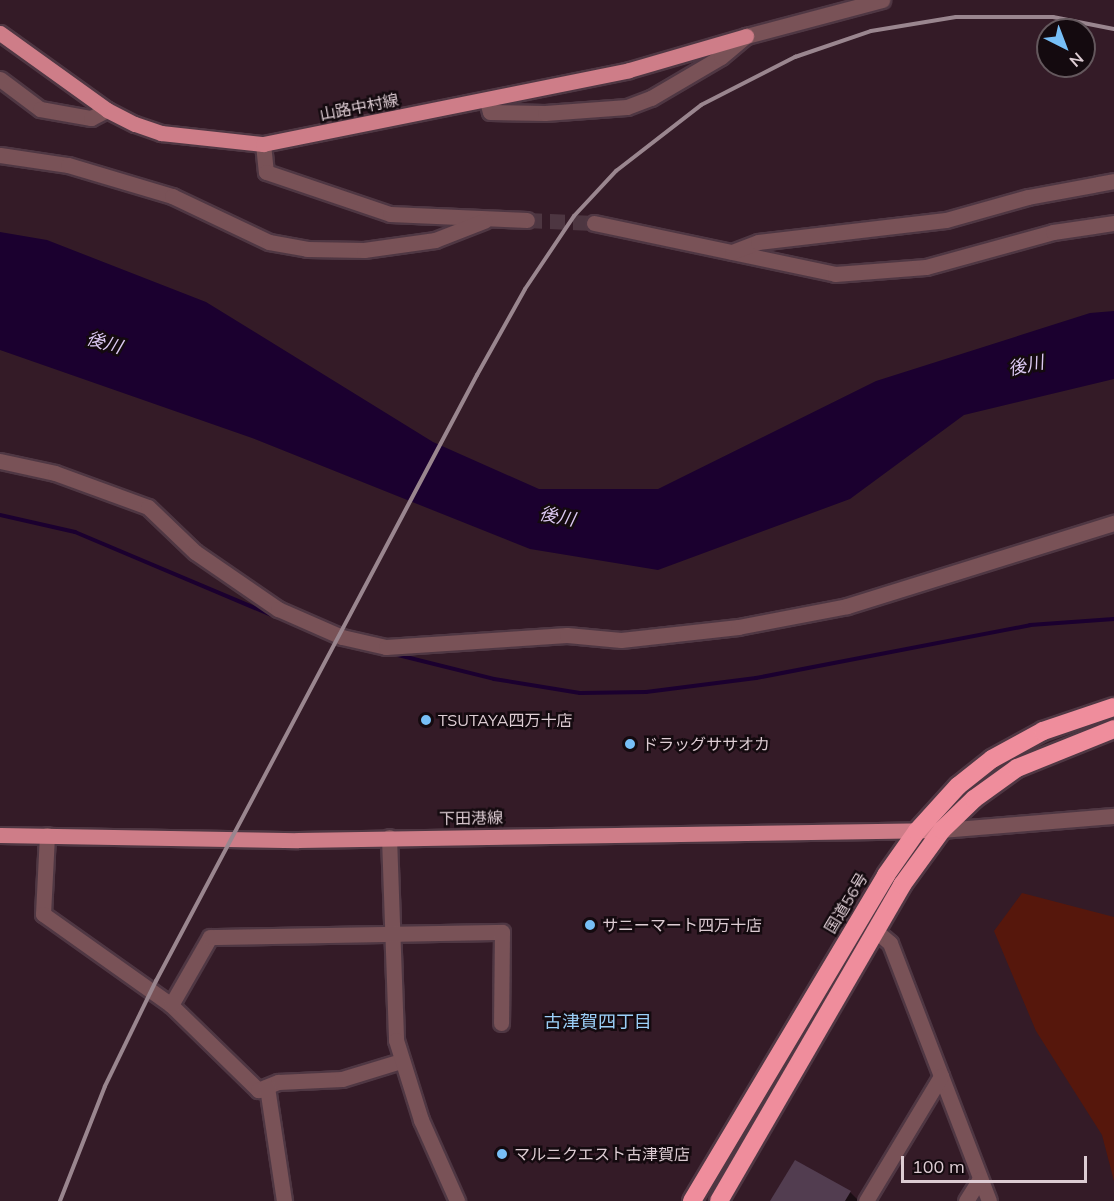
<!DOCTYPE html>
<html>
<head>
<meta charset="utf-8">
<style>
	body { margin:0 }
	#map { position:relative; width:1114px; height:1201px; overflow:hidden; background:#341b27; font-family:Mulish,"Noto Sans JP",sans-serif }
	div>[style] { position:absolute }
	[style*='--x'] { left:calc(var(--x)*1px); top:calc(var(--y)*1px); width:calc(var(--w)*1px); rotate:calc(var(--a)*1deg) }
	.green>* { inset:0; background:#56170c }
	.water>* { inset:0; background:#1b002f }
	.shadow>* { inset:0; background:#0007 }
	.stream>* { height:4px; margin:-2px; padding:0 2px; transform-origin:2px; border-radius:2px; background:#1b002f }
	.building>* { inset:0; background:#523d50 }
	.minor-tunnel>* { height:15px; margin-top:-7.5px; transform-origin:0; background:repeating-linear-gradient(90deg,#4d3641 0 15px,transparent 0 23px) }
	.roads { filter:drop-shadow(2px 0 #4f3743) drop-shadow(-2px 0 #4f3743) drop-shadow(0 2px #4f3743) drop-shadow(0 -2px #4f3743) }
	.minor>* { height:15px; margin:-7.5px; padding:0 7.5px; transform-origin:7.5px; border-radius:7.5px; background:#795257 }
	.major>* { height:15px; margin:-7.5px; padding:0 7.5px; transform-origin:7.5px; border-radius:7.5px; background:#ce7d88 }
	.highway>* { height:18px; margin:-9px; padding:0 9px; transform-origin:9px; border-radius:9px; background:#ef8d9c }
	.rail>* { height:4px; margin:-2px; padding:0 2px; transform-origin:2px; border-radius:2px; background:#9a868f }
	.dots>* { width:16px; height:16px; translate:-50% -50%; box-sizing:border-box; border:3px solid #140a0f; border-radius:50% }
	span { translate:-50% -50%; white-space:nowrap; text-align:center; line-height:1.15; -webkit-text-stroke:5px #140a0f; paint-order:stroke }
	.street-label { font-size:16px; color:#ddccd3 }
	.poi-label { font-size:16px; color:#ddccd3 }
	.left { translate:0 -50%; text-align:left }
	.water-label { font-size:18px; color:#dcc9f2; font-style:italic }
	.neighbourhood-label { font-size:18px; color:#9bcff8 }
	.north { position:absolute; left:1036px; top:18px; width:60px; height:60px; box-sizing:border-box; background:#140a0f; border:2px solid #64585d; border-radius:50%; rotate:138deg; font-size:16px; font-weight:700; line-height:24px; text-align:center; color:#ddccd3 }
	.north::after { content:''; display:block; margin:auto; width:21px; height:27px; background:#77bff7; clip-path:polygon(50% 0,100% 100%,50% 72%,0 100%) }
	.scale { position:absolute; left:901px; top:1156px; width:186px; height:27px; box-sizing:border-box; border:3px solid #ddccd3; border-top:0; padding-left:8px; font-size:18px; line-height:21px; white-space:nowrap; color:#ddccd3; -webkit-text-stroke:4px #140a0f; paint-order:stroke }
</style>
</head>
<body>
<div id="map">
	<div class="green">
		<i style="clip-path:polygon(1022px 893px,1114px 917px,1114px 1181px,1102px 1135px,1036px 1031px,994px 931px)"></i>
	</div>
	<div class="water">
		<i style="clip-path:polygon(0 232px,47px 240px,206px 302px,433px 442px,539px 489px,658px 489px,876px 381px,1090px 313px,1114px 311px,1114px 379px,964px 415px,850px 499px,658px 570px,530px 549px,252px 438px,0 350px)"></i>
	</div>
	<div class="shadow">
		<i style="clip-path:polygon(795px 1162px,850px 1192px,859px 1201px,772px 1201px)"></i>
	</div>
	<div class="stream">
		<i style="--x:0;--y:515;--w:77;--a:12.8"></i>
		<i style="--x:75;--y:532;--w:250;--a:22.9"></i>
		<i style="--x:390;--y:653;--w:107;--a:14"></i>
		<i style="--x:494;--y:679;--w:87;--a:9.2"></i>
		<i style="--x:580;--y:693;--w:66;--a:-0.9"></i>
		<i style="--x:646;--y:692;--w:111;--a:-7.3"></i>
		<i style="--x:756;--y:678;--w:279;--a:-10.9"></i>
		<i style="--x:1030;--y:625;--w:84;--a:-4.1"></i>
	</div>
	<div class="building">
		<i style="clip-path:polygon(795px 1160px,851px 1191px,845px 1201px,770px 1201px)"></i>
	</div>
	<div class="minor-tunnel">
		<i style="--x:527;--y:220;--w:67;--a:2.6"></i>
	</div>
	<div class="roads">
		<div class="minor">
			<i style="--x:0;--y:79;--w:50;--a:36.9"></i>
			<i style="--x:40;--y:109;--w:52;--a:10"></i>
			<i style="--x:91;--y:118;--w:18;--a:-27"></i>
			<i style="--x:487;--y:101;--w:11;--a:75"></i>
			<i style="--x:490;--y:112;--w:55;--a:1"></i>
			<i style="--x:545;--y:113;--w:82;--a:-4.2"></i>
			<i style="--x:627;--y:107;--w:26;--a:-21"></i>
			<i style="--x:651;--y:98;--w:81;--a:-30.4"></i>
			<i style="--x:721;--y:57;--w:33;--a:-40"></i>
			<i style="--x:746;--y:36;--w:141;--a:-14.8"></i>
			<i style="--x:263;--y:144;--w:28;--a:84"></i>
			<i style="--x:266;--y:172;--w:131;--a:18.7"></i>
			<i style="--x:390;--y:214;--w:137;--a:2.5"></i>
			<i style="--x:0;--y:155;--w:69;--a:8.4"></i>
			<i style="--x:68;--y:165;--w:109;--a:16.6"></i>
			<i style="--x:172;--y:196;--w:107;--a:25.4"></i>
			<i style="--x:269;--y:242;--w:39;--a:10"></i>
			<i style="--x:307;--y:249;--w:57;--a:1"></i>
			<i style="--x:364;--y:250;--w:72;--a:-8"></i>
			<i style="--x:435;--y:240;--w:53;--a:-21.2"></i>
			<i style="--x:594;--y:223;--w:246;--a:11.9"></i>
			<i style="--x:835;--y:274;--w:91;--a:-4.4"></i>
			<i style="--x:926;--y:267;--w:132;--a:-15.4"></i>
			<i style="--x:1053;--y:232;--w:62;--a:-8.4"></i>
			<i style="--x:732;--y:252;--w:28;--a:-21"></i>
			<i style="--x:758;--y:242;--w:189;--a:-6.7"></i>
			<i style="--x:946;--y:220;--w:85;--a:-15.7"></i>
			<i style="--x:1028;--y:197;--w:87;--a:-10.5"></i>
			<i style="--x:0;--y:461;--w:56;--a:12.3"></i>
			<i style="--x:55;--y:473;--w:99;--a:20.1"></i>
			<i style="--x:148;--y:507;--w:65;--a:43.8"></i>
			<i style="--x:195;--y:552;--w:101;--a:34.5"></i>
			<i style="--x:278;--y:609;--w:70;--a:23.6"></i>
			<i style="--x:342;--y:637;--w:45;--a:12.8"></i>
			<i style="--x:386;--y:647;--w:181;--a:-3.8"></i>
			<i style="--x:567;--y:635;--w:54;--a:5.3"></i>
			<i style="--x:621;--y:640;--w:118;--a:-6.3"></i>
			<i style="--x:738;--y:627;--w:111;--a:-10.9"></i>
			<i style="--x:847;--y:606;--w:280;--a:-17.3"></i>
			<i style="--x:942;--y:830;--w:173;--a:-4.7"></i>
			<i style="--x:47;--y:835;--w:79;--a:92.9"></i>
			<i style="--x:43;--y:914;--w:157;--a:35.4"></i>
			<i style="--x:171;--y:1005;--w:122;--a:44.3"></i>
			<i style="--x:258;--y:1090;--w:22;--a:-22"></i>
			<i style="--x:278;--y:1082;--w:64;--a:-2.7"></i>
			<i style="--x:342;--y:1079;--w:62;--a:-17"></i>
			<i style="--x:389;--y:837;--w:203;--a:88"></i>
			<i style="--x:396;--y:1040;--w:84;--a:72.6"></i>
			<i style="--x:421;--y:1120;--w:89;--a:66"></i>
			<i style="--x:877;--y:932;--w:17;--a:40"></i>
			<i style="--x:890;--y:943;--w:276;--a:69"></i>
			<i style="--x:171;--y:1005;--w:78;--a:-60.2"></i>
			<i style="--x:210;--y:937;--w:292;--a:-1"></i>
			<i style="--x:502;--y:932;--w:91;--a:90.6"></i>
			<i style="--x:267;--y:1087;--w:115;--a:81.5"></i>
			<i style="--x:866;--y:1201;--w:146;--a:-59"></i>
			<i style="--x:966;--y:1201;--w:26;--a:-58"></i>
		</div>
		<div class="major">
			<i style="--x:0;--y:33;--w:132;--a:35.7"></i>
			<i style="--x:107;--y:110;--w:31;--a:27"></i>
			<i style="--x:135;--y:124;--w:28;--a:19"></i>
			<i style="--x:161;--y:133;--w:103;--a:6.2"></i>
			<i style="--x:263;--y:144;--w:373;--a:-11.4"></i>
			<i style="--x:629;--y:70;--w:122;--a:-16.2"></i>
			<i style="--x:0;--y:835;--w:298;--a:1"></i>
			<i style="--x:298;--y:840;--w:644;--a:-0.89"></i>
		</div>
		<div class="highway">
			<i style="--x:692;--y:1201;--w:379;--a:-59.2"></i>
			<i style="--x:886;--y:875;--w:54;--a:-54.8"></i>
			<i style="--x:917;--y:831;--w:61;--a:-47.7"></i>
			<i style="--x:958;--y:786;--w:43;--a:-38.5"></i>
			<i style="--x:992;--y:759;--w:58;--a:-28.8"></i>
			<i style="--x:1043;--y:731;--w:75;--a:-18.7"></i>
			<i style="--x:719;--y:1201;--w:365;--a:-59.9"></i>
			<i style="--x:902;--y:885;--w:68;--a:-54"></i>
			<i style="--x:942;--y:830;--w:45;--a:-44.1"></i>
			<i style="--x:974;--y:799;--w:53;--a:-35.8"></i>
			<i style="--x:1017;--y:768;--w:105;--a:-21.9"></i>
		</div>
	</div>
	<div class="rail">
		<i style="--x:60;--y:1201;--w:123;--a:-68.6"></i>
		<i style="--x:105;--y:1086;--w:117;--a:-64.1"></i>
		<i style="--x:156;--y:981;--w:686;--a:-62.09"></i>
		<i style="--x:477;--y:375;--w:98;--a:-60.8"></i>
		<i style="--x:525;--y:289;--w:88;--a:-56.1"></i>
		<i style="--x:574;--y:216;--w:62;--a:-47"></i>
		<i style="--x:616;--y:171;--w:108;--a:-37.8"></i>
		<i style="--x:701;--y:105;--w:106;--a:-27.1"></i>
		<i style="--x:795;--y:57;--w:80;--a:-18.9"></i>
		<i style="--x:871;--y:31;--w:86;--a:-9.4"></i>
		<i style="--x:956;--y:17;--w:97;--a:0"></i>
		<i style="--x:1053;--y:17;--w:62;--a:11.1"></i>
	</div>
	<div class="dots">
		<i style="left:426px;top:720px;background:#77bff7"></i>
		<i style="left:630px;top:744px;background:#77bff7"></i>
		<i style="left:590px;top:925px;background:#77bff7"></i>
		<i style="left:502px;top:1154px;background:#77bff7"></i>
	</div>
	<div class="street-label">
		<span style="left:359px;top:107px;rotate:-11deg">山路中村線</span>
		<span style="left:471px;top:818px;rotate:-1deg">下田港線</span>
		<span style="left:846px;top:903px;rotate:-59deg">国道56号</span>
	</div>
	<div class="poi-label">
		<span class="left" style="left:438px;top:720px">TSUTAYA四万十店</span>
		<span class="left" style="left:642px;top:744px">ドラッグササオカ</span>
		<span class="left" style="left:602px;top:925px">サニーマート四万十店</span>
		<span class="left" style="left:514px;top:1154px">マルニクエスト古津賀店</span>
	</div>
	<div class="water-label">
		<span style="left:104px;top:343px;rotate:16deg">後川</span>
		<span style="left:1026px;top:366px;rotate:-12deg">後川</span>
		<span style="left:557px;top:517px;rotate:11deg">後川</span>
	</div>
	<div class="neighbourhood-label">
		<span style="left:598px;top:1022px">古津賀四丁目</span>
	</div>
	<div class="north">N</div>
	<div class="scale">100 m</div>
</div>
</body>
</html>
